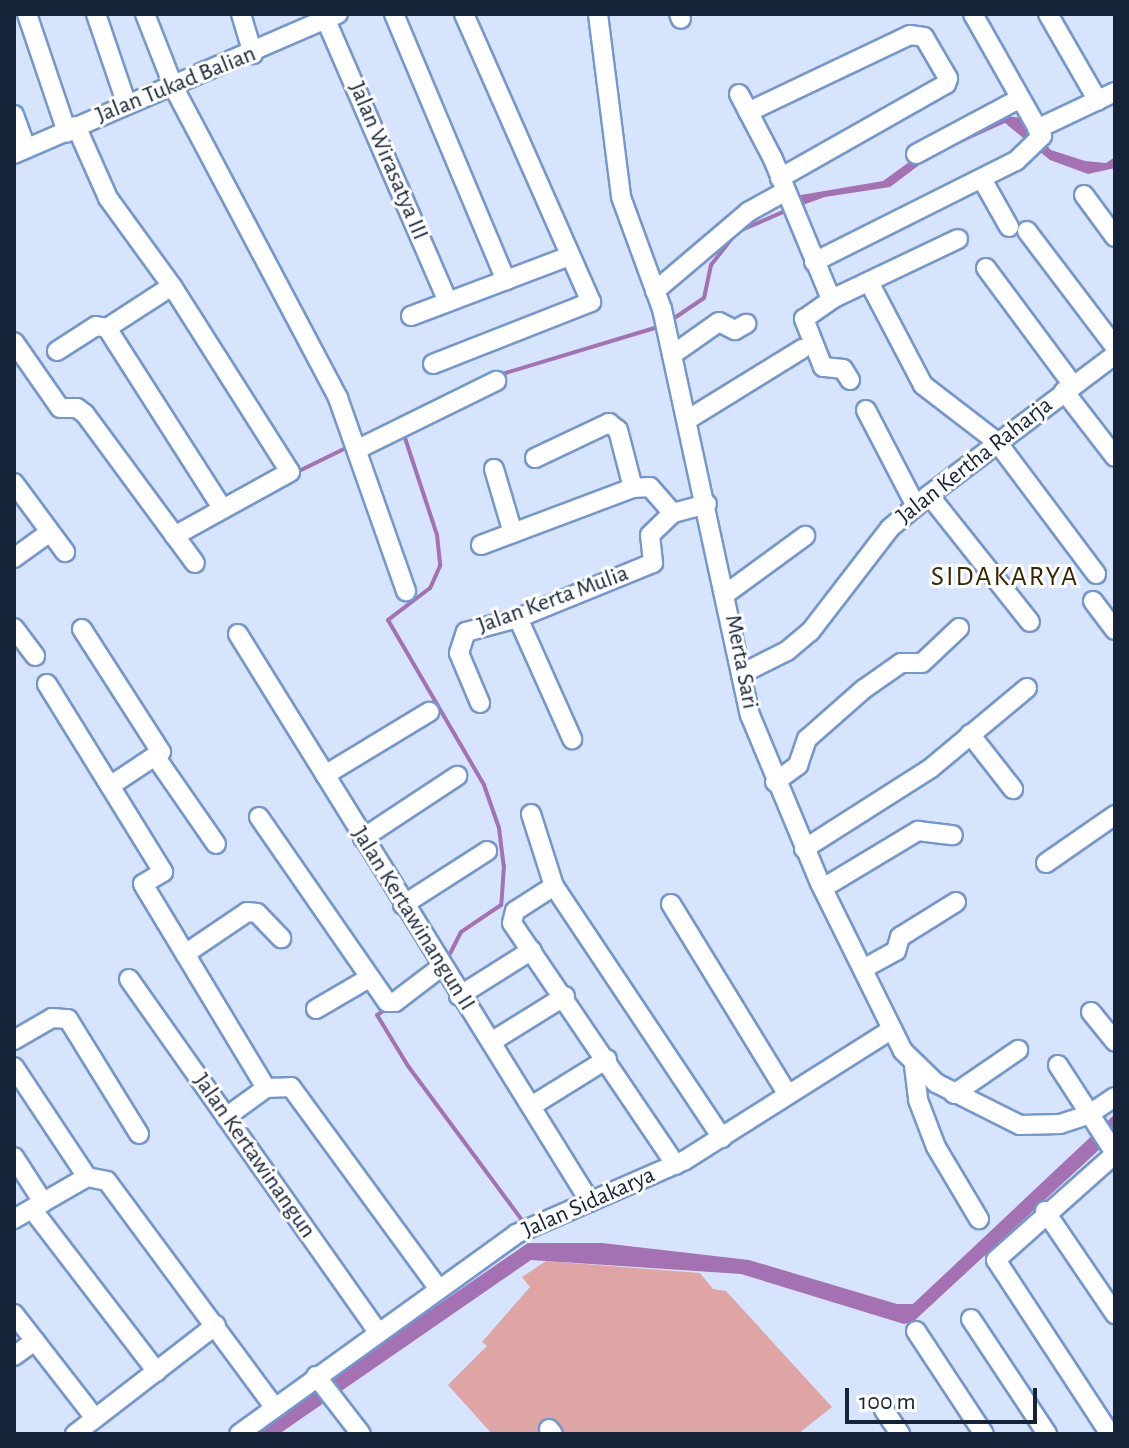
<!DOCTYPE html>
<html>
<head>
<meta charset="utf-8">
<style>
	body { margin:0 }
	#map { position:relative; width:1129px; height:1448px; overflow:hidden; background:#d6e5fd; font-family:"Alegreya Sans",sans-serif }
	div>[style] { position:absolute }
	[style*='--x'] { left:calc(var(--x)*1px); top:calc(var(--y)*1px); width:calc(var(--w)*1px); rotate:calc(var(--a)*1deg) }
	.green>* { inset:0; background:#dfa5a5 }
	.water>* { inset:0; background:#a471b2 }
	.stream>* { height:4px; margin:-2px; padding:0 2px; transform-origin:2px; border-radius:2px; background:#a471b2 }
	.roads { filter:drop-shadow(2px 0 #7497cd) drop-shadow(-2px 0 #7497cd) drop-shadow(0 2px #7497cd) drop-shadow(0 -2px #7497cd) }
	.minor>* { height:18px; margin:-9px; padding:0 9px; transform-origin:9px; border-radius:9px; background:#fff }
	span { translate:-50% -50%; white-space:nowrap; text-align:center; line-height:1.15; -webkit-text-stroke:6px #fff; paint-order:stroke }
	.street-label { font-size:24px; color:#152338 }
	.quarter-label { font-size:28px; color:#392500; letter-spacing:2px }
	.frame { position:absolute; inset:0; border:16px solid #152338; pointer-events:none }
	.scale { position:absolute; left:845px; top:1388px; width:192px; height:36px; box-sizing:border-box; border:4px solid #152338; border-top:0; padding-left:10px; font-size:24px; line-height:28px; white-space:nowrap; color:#152338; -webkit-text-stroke:6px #fff; paint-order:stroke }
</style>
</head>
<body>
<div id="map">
	<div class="green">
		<i style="clip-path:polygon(546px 1261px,700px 1273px,713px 1289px,726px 1291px,832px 1407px,798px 1434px,492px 1434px,448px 1385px,487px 1346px,482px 1342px,530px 1287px,522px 1277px)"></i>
	</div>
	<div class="water">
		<i style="clip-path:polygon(1004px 116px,1024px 118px,1051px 150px,1085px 161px,1106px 163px,1115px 157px,1115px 168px,1088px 174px,1050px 160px,1005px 123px,930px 157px,890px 187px,825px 197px,797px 207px,795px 196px,883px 181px,923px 152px)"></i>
		<i style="clip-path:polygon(1115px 1114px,1115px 1135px,914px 1321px,904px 1324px,741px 1274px,531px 1260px,279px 1434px,250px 1434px,528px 1243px,602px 1243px,749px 1260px,897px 1304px,913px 1304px)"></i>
	</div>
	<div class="stream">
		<i style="--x:670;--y:321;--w:41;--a:-34.1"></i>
		<i style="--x:704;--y:298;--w:34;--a:-78"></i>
		<i style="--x:711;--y:265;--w:42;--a:-51.8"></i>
		<i style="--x:737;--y:232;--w:58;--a:-23.5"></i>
		<i style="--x:499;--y:375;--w:166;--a:-16.8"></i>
		<i style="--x:403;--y:432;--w:108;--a:71.7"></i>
		<i style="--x:437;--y:535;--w:31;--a:84"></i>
		<i style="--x:440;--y:566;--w:24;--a:114"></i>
		<i style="--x:430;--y:588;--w:53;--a:142.7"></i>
		<i style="--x:388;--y:620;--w:191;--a:59.8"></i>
		<i style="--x:484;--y:785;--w:46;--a:70.8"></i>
		<i style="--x:499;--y:828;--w:38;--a:83"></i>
		<i style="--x:504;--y:866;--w:39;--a:94"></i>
		<i style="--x:501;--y:905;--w:48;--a:146"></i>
		<i style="--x:461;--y:932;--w:30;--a:117"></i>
		<i style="--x:295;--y:473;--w:59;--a:-26.1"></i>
		<i style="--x:389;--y:1007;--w:14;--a:146"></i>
		<i style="--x:377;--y:1015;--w:60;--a:58.7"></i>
		<i style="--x:408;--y:1066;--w:192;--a:53.5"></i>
	</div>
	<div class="roads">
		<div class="minor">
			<i style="--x:27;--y:14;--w:125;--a:71.3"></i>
			<i style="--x:96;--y:14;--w:96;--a:71.2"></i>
			<i style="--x:145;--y:14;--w:79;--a:68.6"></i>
			<i style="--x:174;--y:88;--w:351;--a:62.1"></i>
			<i style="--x:338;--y:398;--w:205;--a:70.6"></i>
			<i style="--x:241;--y:14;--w:42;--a:73.3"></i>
			<i style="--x:394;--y:14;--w:289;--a:67.2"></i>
			<i style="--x:598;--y:14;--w:184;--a:82.8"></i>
			<i style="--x:621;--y:197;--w:119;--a:69.9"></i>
			<i style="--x:662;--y:309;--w:415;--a:77.8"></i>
			<i style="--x:750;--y:715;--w:182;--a:67.4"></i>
			<i style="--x:820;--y:883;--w:187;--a:63.7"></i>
			<i style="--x:903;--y:1051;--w:46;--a:44.1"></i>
			<i style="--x:936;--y:1083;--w:94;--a:26.6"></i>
			<i style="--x:1020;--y:1125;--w:40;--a:-1.4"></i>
			<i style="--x:1060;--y:1124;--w:29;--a:-18"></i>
			<i style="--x:1088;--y:1115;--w:32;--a:-34"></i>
			<i style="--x:679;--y:14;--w:5;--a:68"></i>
			<i style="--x:1048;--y:14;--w:100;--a:60.1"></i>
			<i style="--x:326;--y:20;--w:307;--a:66.6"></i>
			<i style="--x:739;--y:94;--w:73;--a:62.4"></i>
			<i style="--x:773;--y:159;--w:144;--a:67.5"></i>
			<i style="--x:828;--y:292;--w:9;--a:32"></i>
			<i style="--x:748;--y:112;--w:179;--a:-25.4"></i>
			<i style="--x:910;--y:35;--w:14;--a:8"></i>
			<i style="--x:924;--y:37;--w:48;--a:59.7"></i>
			<i style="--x:948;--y:78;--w:6;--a:108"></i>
			<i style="--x:946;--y:84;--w:191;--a:150.5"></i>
			<i style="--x:14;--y:115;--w:35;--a:70"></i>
			<i style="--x:76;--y:126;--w:79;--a:66"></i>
			<i style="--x:108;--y:198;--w:109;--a:54"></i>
			<i style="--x:172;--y:286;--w:220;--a:57.6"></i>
			<i style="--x:290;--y:472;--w:132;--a:151.1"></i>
			<i style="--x:1037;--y:129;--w:86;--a:-25.4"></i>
			<i style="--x:14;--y:154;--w:353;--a:-23.4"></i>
			<i style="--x:916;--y:154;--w:117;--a:-28.1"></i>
			<i style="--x:982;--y:179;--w:55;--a:60.6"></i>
			<i style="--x:1084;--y:195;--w:52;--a:53.6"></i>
			<i style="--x:1027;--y:231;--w:146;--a:52.8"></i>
			<i style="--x:814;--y:262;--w:226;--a:-26.6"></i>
			<i style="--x:1016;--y:161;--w:36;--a:-44"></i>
			<i style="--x:1042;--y:136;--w:140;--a:-119.5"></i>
			<i style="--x:986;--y:268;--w:146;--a:53.4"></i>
			<i style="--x:869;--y:282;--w:116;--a:62.3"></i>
			<i style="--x:923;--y:385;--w:93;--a:37.6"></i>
			<i style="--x:997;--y:442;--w:165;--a:53.1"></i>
			<i style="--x:655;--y:291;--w:122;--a:-40.3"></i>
			<i style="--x:748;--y:212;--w:43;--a:-28.9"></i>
			<i style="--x:411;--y:316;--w:170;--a:-20.7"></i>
			<i style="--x:107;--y:328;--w:214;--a:57.4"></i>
			<i style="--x:14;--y:342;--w:80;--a:55.1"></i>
			<i style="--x:60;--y:408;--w:17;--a:0"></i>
			<i style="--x:77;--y:408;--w:10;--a:37"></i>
			<i style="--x:85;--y:414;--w:185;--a:53.6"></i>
			<i style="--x:57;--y:351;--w:46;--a:-32.7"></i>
			<i style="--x:96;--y:326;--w:11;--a:10"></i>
			<i style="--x:107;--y:328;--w:77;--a:-32.9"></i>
			<i style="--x:672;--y:355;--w:57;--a:-35.1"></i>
			<i style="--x:719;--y:322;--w:18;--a:27"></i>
			<i style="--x:735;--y:330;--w:13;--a:-29"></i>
			<i style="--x:433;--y:364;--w:170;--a:-21.4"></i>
			<i style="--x:591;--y:302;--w:315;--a:-113.8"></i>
			<i style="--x:850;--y:380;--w:13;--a:-122"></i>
			<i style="--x:843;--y:369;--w:20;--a:-174"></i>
			<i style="--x:823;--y:367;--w:52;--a:-111.6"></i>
			<i style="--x:804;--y:319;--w:39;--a:-35"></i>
			<i style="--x:836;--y:297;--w:135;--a:-25.4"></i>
			<i style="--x:1064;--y:391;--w:83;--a:52.3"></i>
			<i style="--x:866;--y:410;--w:108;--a:62.5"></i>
			<i style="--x:687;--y:420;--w:135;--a:-31.7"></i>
			<i style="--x:360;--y:448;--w:152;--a:-26.2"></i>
			<i style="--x:535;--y:458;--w:82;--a:-25.3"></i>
			<i style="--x:609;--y:423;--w:11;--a:38"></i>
			<i style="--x:618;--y:430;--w:60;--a:75.5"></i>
			<i style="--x:494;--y:469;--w:67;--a:73.5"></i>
			<i style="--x:14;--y:483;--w:86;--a:53.5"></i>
			<i style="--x:929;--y:495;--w:162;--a:51.5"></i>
			<i style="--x:481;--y:545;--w:162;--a:-20.6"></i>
			<i style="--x:633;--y:488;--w:17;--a:-3"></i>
			<i style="--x:650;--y:487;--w:35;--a:49"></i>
			<i style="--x:673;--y:513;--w:35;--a:-15"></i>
			<i style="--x:14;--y:558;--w:44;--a:-35.8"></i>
			<i style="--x:727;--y:593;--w:97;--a:-36.2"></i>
			<i style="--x:1093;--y:601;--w:36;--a:53"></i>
			<i style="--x:518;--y:618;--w:133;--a:65.9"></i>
			<i style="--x:14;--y:628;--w:35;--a:53"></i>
			<i style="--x:82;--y:629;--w:146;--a:57.3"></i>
			<i style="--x:161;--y:752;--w:61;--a:146.3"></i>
			<i style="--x:238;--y:634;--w:668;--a:58.21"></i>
			<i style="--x:741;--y:674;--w:51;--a:-26.6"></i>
			<i style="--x:787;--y:651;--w:30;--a:-40"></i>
			<i style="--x:810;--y:632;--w:131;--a:-52.4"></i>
			<i style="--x:890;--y:528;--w:51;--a:-40.2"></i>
			<i style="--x:929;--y:495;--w:233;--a:-37"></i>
			<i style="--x:47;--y:684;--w:221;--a:58.3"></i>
			<i style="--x:163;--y:872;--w:23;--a:149"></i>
			<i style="--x:143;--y:884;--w:238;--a:58.9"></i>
			<i style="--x:480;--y:703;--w:54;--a:-112.8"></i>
			<i style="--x:459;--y:653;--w:22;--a:-72"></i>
			<i style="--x:466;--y:632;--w:54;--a:-15.1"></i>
			<i style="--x:518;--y:618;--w:146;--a:-22.2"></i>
			<i style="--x:653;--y:563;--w:28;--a:-96"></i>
			<i style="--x:650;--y:535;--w:32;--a:-44"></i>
			<i style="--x:970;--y:734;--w:70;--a:52"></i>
			<i style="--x:155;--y:756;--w:107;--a:55.3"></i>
			<i style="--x:325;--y:775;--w:122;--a:-31.2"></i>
			<i style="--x:775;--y:782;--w:29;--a:-36"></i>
			<i style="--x:798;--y:765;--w:28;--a:-71"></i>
			<i style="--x:807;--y:739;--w:76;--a:-41.3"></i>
			<i style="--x:864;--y:689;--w:45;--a:-35.1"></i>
			<i style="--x:901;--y:663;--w:21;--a:0"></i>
			<i style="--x:922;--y:663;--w:51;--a:-43.4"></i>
			<i style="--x:531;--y:814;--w:76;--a:72.3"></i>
			<i style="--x:554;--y:886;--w:303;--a:56.3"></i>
			<i style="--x:259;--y:817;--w:225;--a:55.3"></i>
			<i style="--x:387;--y:1002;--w:8;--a:0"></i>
			<i style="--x:395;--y:1002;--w:58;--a:-37.3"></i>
			<i style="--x:363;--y:838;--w:113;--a:-33.4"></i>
			<i style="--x:804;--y:849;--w:151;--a:-32.5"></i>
			<i style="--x:931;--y:768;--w:125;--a:-39.8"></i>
			<i style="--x:1046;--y:863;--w:84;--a:-34.8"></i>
			<i style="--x:554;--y:886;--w:46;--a:147.3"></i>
			<i style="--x:515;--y:911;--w:12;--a:104"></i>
			<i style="--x:512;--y:923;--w:292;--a:55.9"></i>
			<i style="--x:823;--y:888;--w:111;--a:-31"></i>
			<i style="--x:918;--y:831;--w:35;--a:7"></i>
			<i style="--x:671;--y:904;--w:222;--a:58.5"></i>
			<i style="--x:403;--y:905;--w:100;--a:-32.7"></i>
			<i style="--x:185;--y:954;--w:75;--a:-34.1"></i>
			<i style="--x:247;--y:912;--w:10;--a:6"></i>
			<i style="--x:257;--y:913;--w:35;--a:46"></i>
			<i style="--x:863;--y:969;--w:38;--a:-29"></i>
			<i style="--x:896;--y:951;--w:15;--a:-74"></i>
			<i style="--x:900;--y:937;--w:66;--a:-32"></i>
			<i style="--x:129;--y:979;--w:433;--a:54.8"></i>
			<i style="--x:459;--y:996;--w:86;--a:-32.2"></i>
			<i style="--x:316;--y:1009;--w:61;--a:-30.3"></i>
			<i style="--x:1091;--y:1012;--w:38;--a:51"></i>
			<i style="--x:14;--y:1040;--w:44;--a:-30.1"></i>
			<i style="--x:52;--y:1018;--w:16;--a:4"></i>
			<i style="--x:68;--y:1019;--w:135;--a:58.3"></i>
			<i style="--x:491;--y:1042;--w:87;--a:-31.9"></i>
			<i style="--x:1058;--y:1065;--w:105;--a:57.1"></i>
			<i style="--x:914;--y:1066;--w:34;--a:83"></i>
			<i style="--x:918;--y:1100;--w:50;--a:69"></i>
			<i style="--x:936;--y:1147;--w:84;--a:59.2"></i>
			<i style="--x:14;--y:1067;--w:132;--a:56.4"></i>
			<i style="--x:954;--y:1094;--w:78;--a:-34.5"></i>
			<i style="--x:533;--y:1105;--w:87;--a:-31.9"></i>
			<i style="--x:226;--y:1117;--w:49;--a:-35.9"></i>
			<i style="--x:266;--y:1088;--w:25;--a:-2"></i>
			<i style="--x:291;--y:1087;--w:250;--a:53.8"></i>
			<i style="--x:14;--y:1157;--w:54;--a:57.2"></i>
			<i style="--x:32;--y:1209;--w:205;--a:52.5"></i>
			<i style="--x:1045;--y:1211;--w:125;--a:55.8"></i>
			<i style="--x:14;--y:1219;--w:84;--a:-29.9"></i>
			<i style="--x:87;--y:1177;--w:20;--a:11"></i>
			<i style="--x:107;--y:1181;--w:281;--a:53.5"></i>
			<i style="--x:14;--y:1314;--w:132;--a:52.1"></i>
			<i style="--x:971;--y:1319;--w:138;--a:56.5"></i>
			<i style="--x:916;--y:1331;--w:123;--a:56.6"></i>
			<i style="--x:14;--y:1356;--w:26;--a:-36"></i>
			<i style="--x:316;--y:1376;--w:73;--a:52.2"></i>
			<i style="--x:884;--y:1410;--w:29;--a:56"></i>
			<i style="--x:549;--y:1429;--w:6;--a:51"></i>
			<i style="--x:75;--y:1434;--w:178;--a:-37.7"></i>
			<i style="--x:239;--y:1434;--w:342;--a:-35.8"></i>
			<i style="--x:516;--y:1234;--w:184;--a:-23.6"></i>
			<i style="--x:685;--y:1160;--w:245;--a:-32.3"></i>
			<i style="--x:1110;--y:1434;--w:208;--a:-123.2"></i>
			<i style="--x:996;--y:1260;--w:159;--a:-41.7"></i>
		</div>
	</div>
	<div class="street-label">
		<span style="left:176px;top:85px;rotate:-22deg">Jalan Tukad Balian</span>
		<span style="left:388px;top:161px;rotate:67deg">Jalan Wirasatya III</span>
		<span style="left:975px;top:461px;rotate:-38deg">Jalan Kertha Raharja</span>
		<span style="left:553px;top:600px;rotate:-20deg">Jalan Kerta Mulia</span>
		<span style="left:741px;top:662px;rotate:79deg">Merta Sari</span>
		<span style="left:413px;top:919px;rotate:58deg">Jalan Kertawinangun II</span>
		<span style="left:254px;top:1156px;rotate:55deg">Jalan Kertawinangun</span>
		<span style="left:589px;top:1203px;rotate:-24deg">Jalan Sidakarya</span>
	</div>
	<div class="quarter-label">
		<span style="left:1005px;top:577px">SIDAKARYA</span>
	</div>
	<div class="frame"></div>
	<div class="scale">100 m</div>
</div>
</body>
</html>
